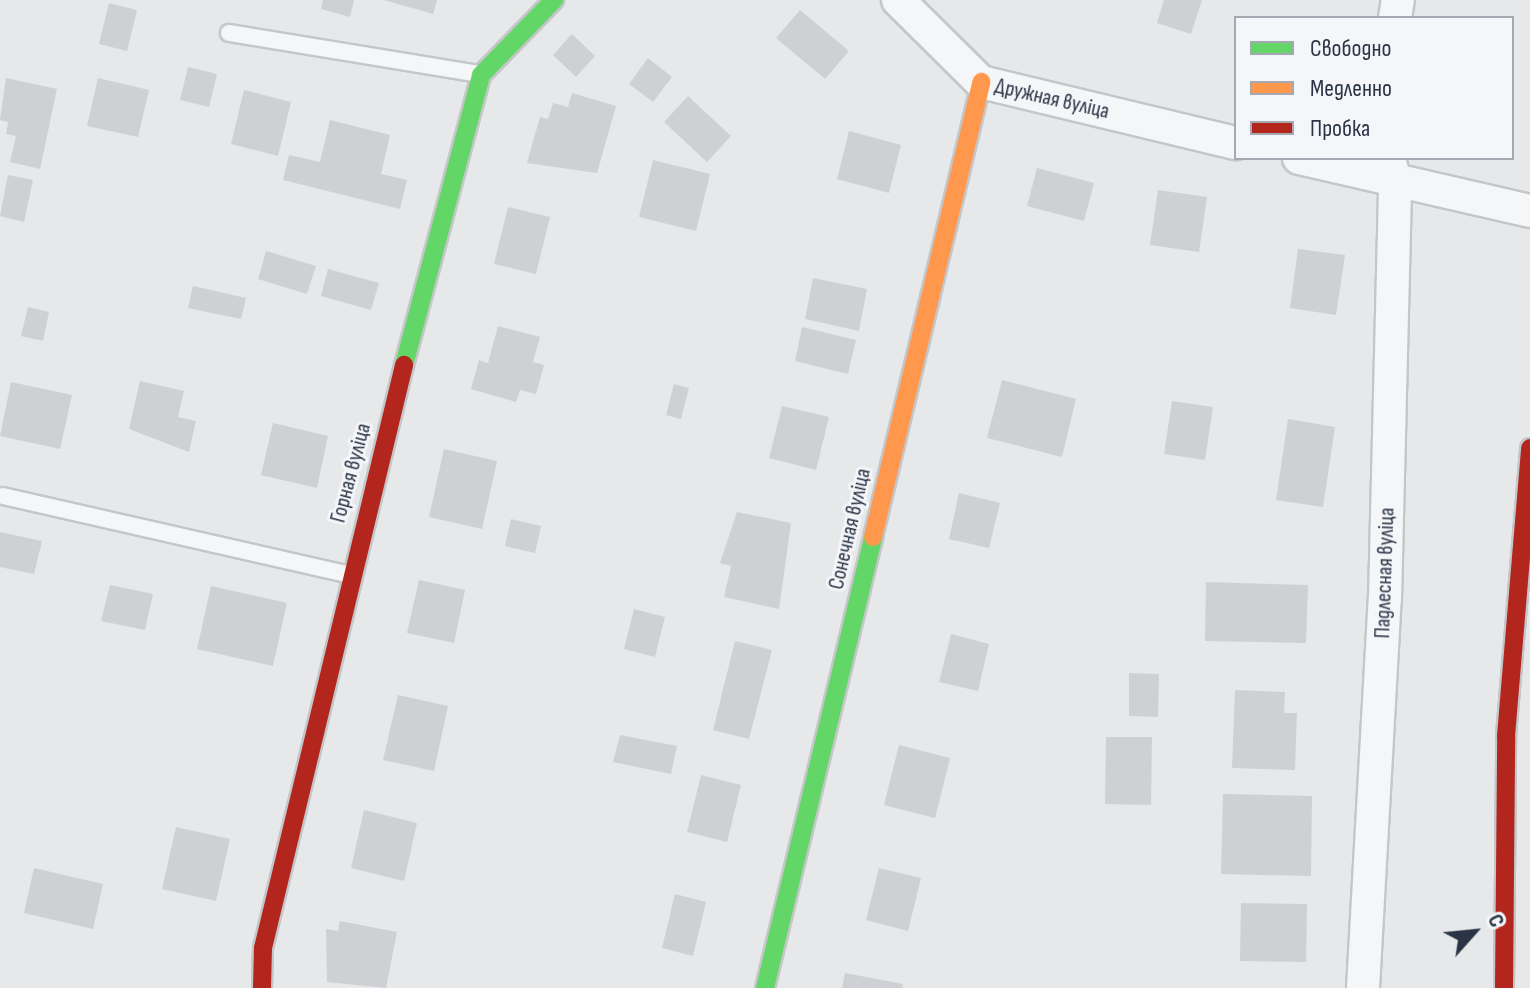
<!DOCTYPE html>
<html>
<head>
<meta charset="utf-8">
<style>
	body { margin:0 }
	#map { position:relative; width:1530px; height:988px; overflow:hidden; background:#e6e8ea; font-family:"Sofia Sans Condensed",sans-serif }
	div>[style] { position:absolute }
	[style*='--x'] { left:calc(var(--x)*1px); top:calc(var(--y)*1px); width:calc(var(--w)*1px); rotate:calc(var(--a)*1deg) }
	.building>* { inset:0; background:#ced0d3 }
	.roads { filter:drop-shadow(2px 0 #c4c6c8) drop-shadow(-2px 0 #c4c6c8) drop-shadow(0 2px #c4c6c8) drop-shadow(0 -2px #c4c6c8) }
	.lane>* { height:16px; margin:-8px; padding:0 8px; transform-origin:8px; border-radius:8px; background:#f5f6f7 }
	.street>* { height:32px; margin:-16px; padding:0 16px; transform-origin:16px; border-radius:16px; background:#f5f6f7 }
	.fast>* { height:18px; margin:-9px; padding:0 9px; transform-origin:9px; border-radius:9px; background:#63d668 }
	.slow>* { height:18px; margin:-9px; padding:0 9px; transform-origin:9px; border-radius:9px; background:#ff974d }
	.jam>* { height:18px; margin:-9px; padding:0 9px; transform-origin:9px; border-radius:9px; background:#b3261e }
	span { translate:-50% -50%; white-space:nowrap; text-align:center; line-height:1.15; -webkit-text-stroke:6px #f4f6f9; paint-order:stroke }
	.street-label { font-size:22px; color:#2b3445 }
	.legend { position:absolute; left:1234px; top:16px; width:280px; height:144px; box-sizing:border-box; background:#f4f6f9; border:2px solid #a4a8b1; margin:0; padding:10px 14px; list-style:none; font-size:24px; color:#2b3445 }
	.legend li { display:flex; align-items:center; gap:16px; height:40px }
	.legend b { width:40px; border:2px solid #a4a8b1 }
	.north { position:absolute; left:1434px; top:892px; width:80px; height:80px; -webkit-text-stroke:6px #f4f6f9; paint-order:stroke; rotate:63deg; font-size:22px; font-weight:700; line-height:32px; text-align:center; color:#2b3445 }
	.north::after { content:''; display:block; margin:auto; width:28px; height:36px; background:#2b3445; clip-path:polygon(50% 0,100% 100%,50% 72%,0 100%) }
</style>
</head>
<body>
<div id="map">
	<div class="building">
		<i style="clip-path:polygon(323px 0,354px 0,350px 17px,321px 9px)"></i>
		<i style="clip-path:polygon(384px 0,437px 0,433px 14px)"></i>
		<i style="clip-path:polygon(1164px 0,1202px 0,1191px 34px,1157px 23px)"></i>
		<i style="clip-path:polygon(109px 3px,137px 10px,127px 51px,99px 44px)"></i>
		<i style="clip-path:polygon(800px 10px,849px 51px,825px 79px,776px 38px)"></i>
		<i style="clip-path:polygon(572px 34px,595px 56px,576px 77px,553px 55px)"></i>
		<i style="clip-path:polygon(648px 58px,672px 77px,653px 102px,629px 84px)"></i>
		<i style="clip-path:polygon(188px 67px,217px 74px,209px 107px,180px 100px)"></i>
		<i style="clip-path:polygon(6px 78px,57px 89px,40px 169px,10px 162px,16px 136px,6px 134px,8px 122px,0 120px)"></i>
		<i style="clip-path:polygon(98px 78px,149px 90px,138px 137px,87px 126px)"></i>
		<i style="clip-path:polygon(244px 90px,291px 102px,278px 156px,231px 144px)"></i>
		<i style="clip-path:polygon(572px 93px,616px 106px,597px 173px,527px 163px,540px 117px,548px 119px,553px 103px,568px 107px)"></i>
		<i style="clip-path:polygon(688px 96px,731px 136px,707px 162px,664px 122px)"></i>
		<i style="clip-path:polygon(330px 120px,390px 135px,381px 174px,407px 180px,400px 209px,283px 180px,289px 155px,320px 162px)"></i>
		<i style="clip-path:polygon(849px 131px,901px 145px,889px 193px,837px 179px)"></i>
		<i style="clip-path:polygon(653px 160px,710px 174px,696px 231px,639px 217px)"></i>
		<i style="clip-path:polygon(1037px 168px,1094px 183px,1084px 221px,1027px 206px)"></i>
		<i style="clip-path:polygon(8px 175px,33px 180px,24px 222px,0 216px)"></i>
		<i style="clip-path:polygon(1158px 190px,1207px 197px,1199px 252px,1150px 245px)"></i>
		<i style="clip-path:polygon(508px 207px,550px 217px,536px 274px,494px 264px)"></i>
		<i style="clip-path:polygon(1298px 249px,1345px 255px,1336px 315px,1290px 308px)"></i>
		<i style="clip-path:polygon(266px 251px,316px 266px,307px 294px,258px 279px)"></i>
		<i style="clip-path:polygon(328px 269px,379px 283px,371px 310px,321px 296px)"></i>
		<i style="clip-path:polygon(813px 278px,867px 289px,859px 331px,805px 319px)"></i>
		<i style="clip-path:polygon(193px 286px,246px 298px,241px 319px,188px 308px)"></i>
		<i style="clip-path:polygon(28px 307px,49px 312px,43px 341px,21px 336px)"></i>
		<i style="clip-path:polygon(498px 326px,540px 337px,533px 362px,544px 365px,536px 394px,520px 390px,516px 402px,471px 389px,479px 360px,488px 363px)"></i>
		<i style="clip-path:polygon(802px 327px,856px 340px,848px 374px,795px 361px)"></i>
		<i style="clip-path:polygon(1002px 380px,1076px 399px,1062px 457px,987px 438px)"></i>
		<i style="clip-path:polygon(140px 381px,184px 391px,178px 417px,196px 421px,189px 452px,129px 429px)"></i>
		<i style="clip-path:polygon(11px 382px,72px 395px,60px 449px,0 436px)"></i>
		<i style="clip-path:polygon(674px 384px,689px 388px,681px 419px,666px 415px)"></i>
		<i style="clip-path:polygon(1172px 401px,1213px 407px,1205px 460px,1164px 454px)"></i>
		<i style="clip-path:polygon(782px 406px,829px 417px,816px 470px,769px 458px)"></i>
		<i style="clip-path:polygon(1288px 419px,1335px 427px,1323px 507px,1276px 500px)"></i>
		<i style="clip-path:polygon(273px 423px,328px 436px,317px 488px,261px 475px)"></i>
		<i style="clip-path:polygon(444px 449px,497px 461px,482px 529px,429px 517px)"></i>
		<i style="clip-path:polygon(959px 493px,1000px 503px,989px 548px,949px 539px)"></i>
		<i style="clip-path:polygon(737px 512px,791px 523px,779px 609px,724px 597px,731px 566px,720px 563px)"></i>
		<i style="clip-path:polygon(511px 519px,541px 526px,535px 553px,505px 546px)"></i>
		<i style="clip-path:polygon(0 532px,42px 541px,34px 574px,0 567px)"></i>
		<i style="clip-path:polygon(419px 580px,465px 590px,454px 643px,407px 633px)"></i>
		<i style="clip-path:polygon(1206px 582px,1308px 585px,1306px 643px,1205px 641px)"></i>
		<i style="clip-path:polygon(110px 585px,153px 594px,145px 630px,101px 621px)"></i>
		<i style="clip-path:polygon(211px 586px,287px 603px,273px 666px,197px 649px)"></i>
		<i style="clip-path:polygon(634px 609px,665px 617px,655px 657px,624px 649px)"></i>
		<i style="clip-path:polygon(951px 634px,989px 644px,978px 691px,939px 682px)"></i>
		<i style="clip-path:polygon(735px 641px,772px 650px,749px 739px,713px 730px)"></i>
		<i style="clip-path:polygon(1129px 673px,1159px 674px,1158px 717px,1129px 716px)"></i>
		<i style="clip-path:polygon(1235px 690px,1285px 692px,1284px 713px,1297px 713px,1295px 770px,1232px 768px)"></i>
		<i style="clip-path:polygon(398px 695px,448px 706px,434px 771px,383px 760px)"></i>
		<i style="clip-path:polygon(620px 735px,677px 746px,671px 774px,613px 762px)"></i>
		<i style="clip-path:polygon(1106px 737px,1152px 737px,1151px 805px,1105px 804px)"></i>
		<i style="clip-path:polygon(899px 745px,950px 758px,935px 818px,884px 805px)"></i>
		<i style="clip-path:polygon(701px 775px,741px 785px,727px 842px,687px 832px)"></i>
		<i style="clip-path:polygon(1223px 794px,1312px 796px,1311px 876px,1221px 874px)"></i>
		<i style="clip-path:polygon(364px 810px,417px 823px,404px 881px,351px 868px)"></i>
		<i style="clip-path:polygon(176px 827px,230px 839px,216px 901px,162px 889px)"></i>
		<i style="clip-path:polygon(34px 868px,103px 884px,93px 929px,24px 913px)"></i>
		<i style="clip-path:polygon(879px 868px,921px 878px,908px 931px,866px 920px)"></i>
		<i style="clip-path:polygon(675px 894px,706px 902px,693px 956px,662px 948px)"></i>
		<i style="clip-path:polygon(1241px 903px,1307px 904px,1306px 962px,1240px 961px)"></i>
		<i style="clip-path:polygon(340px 921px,397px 932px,386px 988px,327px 982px,326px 929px,338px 931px)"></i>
		<i style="clip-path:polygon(845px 973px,903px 984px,902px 988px,842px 988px)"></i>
	</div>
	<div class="roads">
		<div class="lane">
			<i style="--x:229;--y:33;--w:254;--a:9.3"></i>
			<i style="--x:3;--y:496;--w:353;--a:12.8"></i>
		</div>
		<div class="street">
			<i style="--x:898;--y:0;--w:117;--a:44.7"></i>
			<i style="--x:981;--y:82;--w:262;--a:13.5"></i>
			<i style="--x:1395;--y:18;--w:18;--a:-81"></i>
			<i style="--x:1299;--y:158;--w:237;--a:12.9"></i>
			<i style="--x:1363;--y:988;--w:390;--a:-86.8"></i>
			<i style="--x:1385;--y:599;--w:418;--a:-88.6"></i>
			<i style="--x:1395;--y:181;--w:24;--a:-105"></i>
		</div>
		<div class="fast">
			<i style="--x:404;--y:365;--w:300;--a:-75.1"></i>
			<i style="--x:481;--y:75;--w:105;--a:-45.8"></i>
			<i style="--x:765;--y:988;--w:464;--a:-76.5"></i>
		</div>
		<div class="slow">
			<i style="--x:873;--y:537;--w:468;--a:-76.6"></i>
		</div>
		<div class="jam">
			<i style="--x:262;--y:988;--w:40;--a:-88.6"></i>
			<i style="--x:263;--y:948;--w:600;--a:-76.4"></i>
			<i style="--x:1504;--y:988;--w:252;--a:-89.5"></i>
			<i style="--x:1506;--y:736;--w:289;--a:-85.2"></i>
		</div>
	</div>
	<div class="street-label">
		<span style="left:1052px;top:99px;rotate:13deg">Дружная вуліца</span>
		<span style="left:351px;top:473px;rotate:-75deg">Горная вуліца</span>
		<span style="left:850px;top:529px;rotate:-77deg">Сонечная вуліца</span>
		<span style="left:1385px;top:573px;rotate:-88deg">Падлесная вуліца</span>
	</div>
	<ul class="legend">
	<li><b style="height:10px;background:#63d668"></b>Свободно</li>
	<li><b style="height:10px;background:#ff974d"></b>Медленно</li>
	<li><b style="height:10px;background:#b3261e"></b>Пробка</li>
	</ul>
	<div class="north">С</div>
</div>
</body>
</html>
